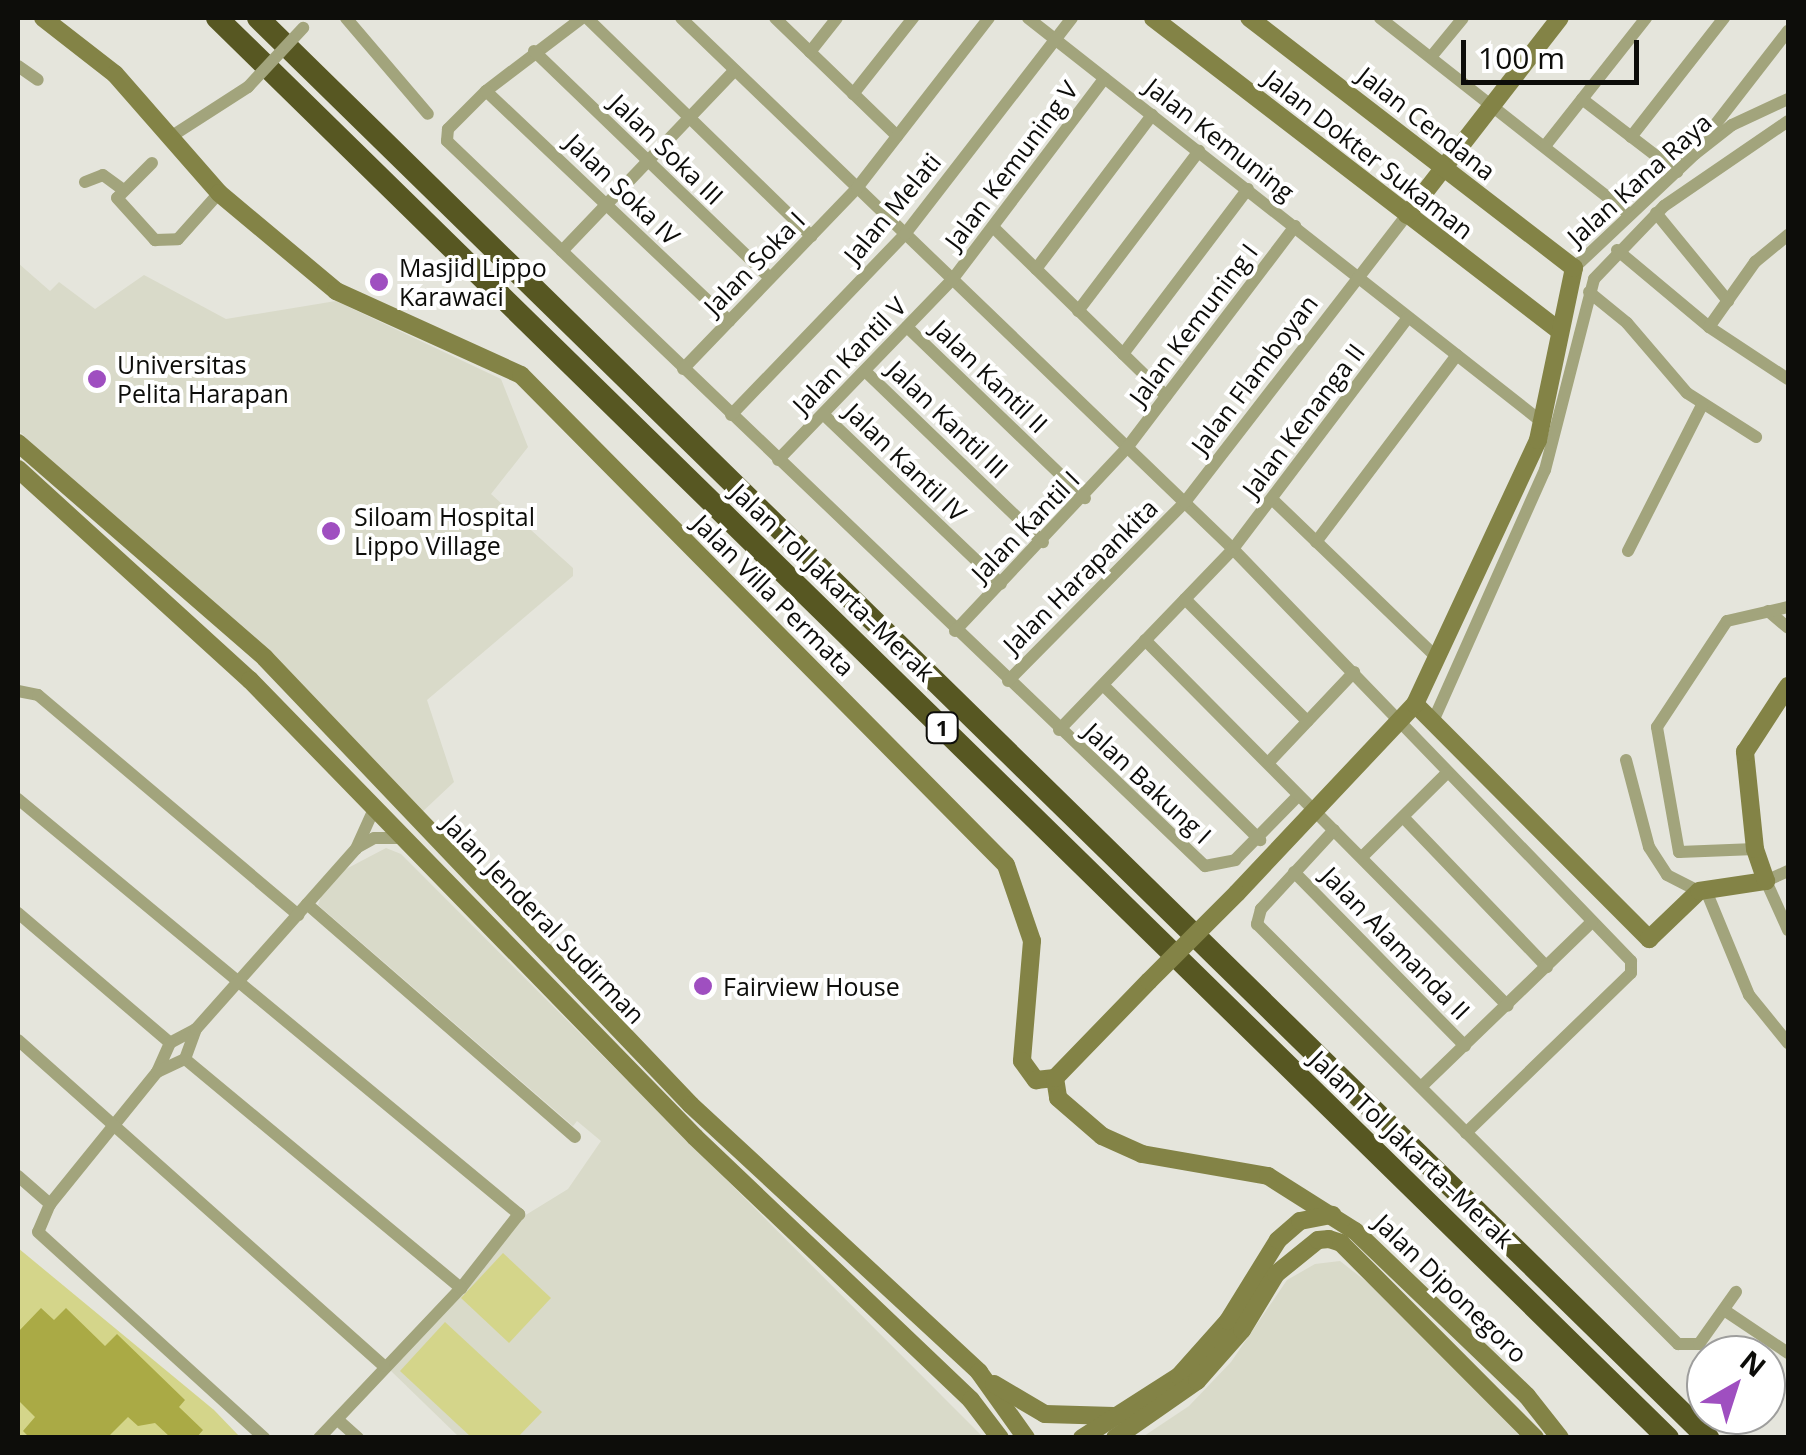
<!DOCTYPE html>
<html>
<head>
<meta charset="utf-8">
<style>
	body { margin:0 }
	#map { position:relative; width:1806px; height:1455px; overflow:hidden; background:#e5e5dc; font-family:"Open Sans",sans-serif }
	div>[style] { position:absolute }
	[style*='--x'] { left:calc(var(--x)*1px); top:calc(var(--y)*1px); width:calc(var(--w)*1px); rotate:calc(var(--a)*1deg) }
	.built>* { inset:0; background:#d9dac9 }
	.green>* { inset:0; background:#d4d58a }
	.water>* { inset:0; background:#aaaa45 }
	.street>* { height:12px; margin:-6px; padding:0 6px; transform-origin:6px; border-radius:6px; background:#a2a47c }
	.secondary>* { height:18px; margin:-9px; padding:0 9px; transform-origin:9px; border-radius:9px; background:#838346 }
	.highway>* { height:22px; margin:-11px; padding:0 11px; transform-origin:11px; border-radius:11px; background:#575722 }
	.street-bridge>* { height:12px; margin:-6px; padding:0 6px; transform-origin:6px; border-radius:6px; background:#a2a47c }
	.secondary-bridge>* { height:18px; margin:-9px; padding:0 9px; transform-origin:9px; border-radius:9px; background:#838346 }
	.dots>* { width:28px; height:28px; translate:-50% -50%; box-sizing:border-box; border:5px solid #fff; border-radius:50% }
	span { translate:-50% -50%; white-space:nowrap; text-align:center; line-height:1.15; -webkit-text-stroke:8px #fff; paint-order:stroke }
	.shield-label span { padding:2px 8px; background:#fff; border:2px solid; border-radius:8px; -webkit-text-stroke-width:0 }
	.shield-label { font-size:22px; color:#0d0d0a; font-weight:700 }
	.street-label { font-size:25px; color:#0d0d0a }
	.poi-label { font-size:25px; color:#0d0d0a }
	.left { translate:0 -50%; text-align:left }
	.frame { position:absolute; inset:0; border:20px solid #0d0d0a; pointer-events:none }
	.north { position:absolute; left:1686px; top:1335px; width:100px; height:100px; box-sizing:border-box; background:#fff; border:2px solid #9e9e9d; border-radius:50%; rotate:39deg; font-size:28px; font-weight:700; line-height:40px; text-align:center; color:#0d0d0a }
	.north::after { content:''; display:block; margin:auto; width:35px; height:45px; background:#9f4fc0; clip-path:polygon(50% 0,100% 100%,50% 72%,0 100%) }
	.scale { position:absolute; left:1461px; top:40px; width:178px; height:45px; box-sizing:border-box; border:5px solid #0d0d0a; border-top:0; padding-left:12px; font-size:30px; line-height:35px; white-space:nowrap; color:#0d0d0a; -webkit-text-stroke:8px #fff; paint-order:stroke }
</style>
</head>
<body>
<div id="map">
	<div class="built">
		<i style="clip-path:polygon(18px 263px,50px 291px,59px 282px,95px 309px,144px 275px,226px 319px,336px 301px,501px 379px,528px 447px,491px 494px,573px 568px,573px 576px,427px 700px,454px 782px,420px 814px,18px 430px)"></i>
		<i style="clip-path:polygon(386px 848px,401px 854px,983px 1437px,459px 1437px,389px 1369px,516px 1221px,568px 1189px,601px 1141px,577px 1121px,573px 1126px,318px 905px,327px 879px)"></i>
		<i style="clip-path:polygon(1340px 1261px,1381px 1293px,1522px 1438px,1141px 1438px,1189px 1406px,1231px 1362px,1287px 1280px,1315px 1264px)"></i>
	</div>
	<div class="green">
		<i style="clip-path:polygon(18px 1248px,214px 1410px,240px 1437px,18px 1437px)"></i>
		<i style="clip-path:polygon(503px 1253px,551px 1298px,509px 1343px,461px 1298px)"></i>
		<i style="clip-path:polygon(445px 1322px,542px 1412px,518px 1437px,471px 1437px,400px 1371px)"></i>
	</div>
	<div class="water">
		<i style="clip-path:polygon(41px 1308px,54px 1320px,66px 1308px,105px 1346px,117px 1334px,185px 1400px,179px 1407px,203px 1430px,197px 1437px,170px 1437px,155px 1423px,138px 1426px,128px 1417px,108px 1437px,29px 1437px,23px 1431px,35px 1417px,18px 1400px,18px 1332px)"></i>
	</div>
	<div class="street">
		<i style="--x:346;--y:18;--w:126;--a:49.5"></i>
		<i style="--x:582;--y:18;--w:121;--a:142.8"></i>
		<i style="--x:486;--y:91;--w:54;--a:135"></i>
		<i style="--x:448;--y:129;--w:12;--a:95"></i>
		<i style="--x:447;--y:141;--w:1049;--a:43.73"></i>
		<i style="--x:1205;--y:866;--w:31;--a:-11"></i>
		<i style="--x:1235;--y:860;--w:90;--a:-45.5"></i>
		<i style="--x:587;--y:18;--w:313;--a:44.2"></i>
		<i style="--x:681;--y:18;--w:766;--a:43.89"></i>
		<i style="--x:1233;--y:549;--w:573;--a:45.99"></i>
		<i style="--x:1631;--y:961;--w:12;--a:90"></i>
		<i style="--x:1631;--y:973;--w:230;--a:135.9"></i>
		<i style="--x:775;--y:18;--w:170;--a:44"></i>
		<i style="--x:1028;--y:18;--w:654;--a:38.17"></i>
		<i style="--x:1380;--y:18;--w:317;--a:38.2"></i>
		<i style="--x:534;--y:51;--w:327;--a:43.9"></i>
		<i style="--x:810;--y:52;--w:43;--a:-51.5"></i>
		<i style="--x:1431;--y:57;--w:50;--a:-50.6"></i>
		<i style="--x:18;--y:66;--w:24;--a:35"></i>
		<i style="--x:486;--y:91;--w:335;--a:43.4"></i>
		<i style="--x:853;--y:94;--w:97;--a:-51.7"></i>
		<i style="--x:1582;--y:99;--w:120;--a:37.5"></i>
		<i style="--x:175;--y:134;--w:87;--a:-32.8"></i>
		<i style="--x:1631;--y:137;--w:151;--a:-52"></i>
		<i style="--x:1701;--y:143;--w:142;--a:-52.2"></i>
		<i style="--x:1545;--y:146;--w:163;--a:-51.7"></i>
		<i style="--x:152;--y:163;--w:49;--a:135"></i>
		<i style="--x:117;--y:198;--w:57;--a:47.9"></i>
		<i style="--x:155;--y:240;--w:23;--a:-2"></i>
		<i style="--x:178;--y:239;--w:62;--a:-48.3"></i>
		<i style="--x:85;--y:182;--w:19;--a:-21"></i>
		<i style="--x:103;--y:175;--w:26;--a:36"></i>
		<i style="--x:1656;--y:213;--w:114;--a:50.7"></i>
		<i style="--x:993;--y:227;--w:242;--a:44.3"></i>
		<i style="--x:1617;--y:250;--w:120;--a:39.9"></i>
		<i style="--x:1709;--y:327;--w:95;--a:33.4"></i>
		<i style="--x:562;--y:251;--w:250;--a:-46.3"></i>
		<i style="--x:1574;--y:268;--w:166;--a:-43.3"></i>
		<i style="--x:1695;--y:154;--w:47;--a:-38.1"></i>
		<i style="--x:1732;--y:125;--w:62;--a:-24.9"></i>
		<i style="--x:1036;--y:269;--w:193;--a:-53"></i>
		<i style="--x:1589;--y:292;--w:49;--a:39.2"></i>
		<i style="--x:1627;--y:323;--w:92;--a:49.4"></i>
		<i style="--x:1687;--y:393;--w:82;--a:32.5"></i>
		<i style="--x:1078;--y:311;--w:201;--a:-52.9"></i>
		<i style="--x:907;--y:327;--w:247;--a:43.9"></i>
		<i style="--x:1709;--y:327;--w:80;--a:-54.7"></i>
		<i style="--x:1755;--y:262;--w:43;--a:-39.3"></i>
		<i style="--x:1123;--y:354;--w:207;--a:-52.9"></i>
		<i style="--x:683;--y:369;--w:251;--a:-46.1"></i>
		<i style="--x:857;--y:188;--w:215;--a:-52.2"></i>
		<i style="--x:865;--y:371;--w:247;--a:43.9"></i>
		<i style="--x:823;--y:414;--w:246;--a:43.7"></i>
		<i style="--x:731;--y:415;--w:251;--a:-46.1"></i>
		<i style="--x:905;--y:234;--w:273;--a:-52.3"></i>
		<i style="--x:778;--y:460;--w:250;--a:-46"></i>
		<i style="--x:952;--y:280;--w:253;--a:-52.9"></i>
		<i style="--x:1272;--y:499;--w:229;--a:43.9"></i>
		<i style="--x:1316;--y:542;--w:234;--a:-53"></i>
		<i style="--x:1628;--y:551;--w:164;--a:-63.1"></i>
		<i style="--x:1185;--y:599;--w:173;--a:45"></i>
		<i style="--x:1768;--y:611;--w:26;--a:40"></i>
		<i style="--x:955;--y:631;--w:250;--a:-46.8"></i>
		<i style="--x:1126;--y:449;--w:280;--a:-52.8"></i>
		<i style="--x:1145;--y:640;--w:515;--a:45.24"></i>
		<i style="--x:1008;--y:681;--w:252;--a:-45.3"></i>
		<i style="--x:1185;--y:502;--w:363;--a:-52.3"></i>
		<i style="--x:1103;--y:685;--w:221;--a:44.6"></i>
		<i style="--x:18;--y:691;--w:20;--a:11"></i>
		<i style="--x:38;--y:695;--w:341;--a:40.2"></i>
		<i style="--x:1434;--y:719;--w:273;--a:-66"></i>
		<i style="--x:1545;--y:470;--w:197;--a:-75.6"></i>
		<i style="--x:1594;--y:279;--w:101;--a:-46.2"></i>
		<i style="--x:1664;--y:206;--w:150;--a:-34.4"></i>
		<i style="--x:1059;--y:730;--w:251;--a:-46.1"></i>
		<i style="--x:1233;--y:549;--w:290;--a:-52.9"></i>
		<i style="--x:1626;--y:760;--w:90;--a:75.2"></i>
		<i style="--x:1649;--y:847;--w:33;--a:57"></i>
		<i style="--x:1667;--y:875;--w:36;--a:27"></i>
		<i style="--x:1269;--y:762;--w:124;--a:-46.6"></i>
		<i style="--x:18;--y:799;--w:651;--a:39.64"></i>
		<i style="--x:519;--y:1214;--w:94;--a:128.1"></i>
		<i style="--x:461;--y:1288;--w:207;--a:133.4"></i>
		<i style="--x:1403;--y:817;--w:208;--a:46.2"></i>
		<i style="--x:1334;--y:830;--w:108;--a:132.7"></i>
		<i style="--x:1261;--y:909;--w:16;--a:105"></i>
		<i style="--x:1257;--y:924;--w:595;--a:44.93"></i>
		<i style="--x:1678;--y:1344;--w:21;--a:0"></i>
		<i style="--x:1699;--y:1344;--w:64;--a:-54.6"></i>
		<i style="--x:358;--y:847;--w:18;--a:-29"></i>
		<i style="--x:374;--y:838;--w:28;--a:0"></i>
		<i style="--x:1755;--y:849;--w:76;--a:177.7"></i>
		<i style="--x:1679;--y:852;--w:127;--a:-100"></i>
		<i style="--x:1657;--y:727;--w:127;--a:-56.6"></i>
		<i style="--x:1727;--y:621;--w:63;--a:-12.9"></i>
		<i style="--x:1363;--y:856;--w:118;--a:-44.7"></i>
		<i style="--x:1788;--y:871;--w:24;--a:156"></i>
		<i style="--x:1766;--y:881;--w:54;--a:65.8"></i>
		<i style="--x:1294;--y:872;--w:244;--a:45.5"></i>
		<i style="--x:1707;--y:893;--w:110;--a:67.6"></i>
		<i style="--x:1749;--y:995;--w:62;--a:50.9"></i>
		<i style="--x:307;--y:904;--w:355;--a:41"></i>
		<i style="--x:18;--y:913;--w:200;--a:40.5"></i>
		<i style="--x:196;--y:1029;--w:30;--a:152"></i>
		<i style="--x:170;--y:1043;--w:32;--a:114"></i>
		<i style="--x:157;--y:1072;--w:170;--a:129"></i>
		<i style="--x:50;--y:1204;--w:30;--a:113"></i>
		<i style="--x:38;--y:1232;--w:306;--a:42.3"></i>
		<i style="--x:18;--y:1040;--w:490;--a:41.7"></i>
		<i style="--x:185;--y:1059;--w:359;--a:39.7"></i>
		<i style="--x:157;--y:1072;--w:31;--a:-25"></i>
		<i style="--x:185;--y:1059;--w:32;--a:-70"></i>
		<i style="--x:196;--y:1029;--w:241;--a:-48.4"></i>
		<i style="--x:356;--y:849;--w:44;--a:-65.8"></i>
		<i style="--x:1421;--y:1087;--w:238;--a:-44"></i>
		<i style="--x:18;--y:1176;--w:43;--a:41.2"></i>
		<i style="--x:1724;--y:1310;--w:77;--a:33.9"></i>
		<i style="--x:338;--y:1420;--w:27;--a:42"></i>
	</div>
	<div class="secondary">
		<i style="--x:43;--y:18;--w:91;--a:37.9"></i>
		<i style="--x:115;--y:74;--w:158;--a:48.8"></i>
		<i style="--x:219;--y:193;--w:153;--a:39.9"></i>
		<i style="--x:336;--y:291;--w:203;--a:24.4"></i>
		<i style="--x:521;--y:375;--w:689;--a:45.29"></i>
		<i style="--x:1006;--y:865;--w:80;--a:71.1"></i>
		<i style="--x:1032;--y:941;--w:120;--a:94.8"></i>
		<i style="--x:1022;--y:1061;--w:24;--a:54"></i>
		<i style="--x:1036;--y:1080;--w:19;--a:-6"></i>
		<i style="--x:1153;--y:18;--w:510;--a:37.59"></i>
		<i style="--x:1407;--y:215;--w:249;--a:-52.2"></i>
		<i style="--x:18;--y:443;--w:327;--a:41"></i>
		<i style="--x:265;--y:658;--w:617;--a:46.38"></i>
		<i style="--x:691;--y:1105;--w:393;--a:42.8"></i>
		<i style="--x:979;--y:1372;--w:81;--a:54.5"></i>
		<i style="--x:18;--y:469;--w:314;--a:42.3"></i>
		<i style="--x:250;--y:680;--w:638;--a:45.76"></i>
		<i style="--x:695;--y:1137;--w:381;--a:43.6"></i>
		<i style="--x:971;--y:1400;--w:48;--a:52.7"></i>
		<i style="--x:1415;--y:704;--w:332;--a:45.1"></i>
		<i style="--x:1649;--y:939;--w:69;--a:-43.8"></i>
		<i style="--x:1699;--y:891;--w:68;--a:-8.5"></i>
		<i style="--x:1766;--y:881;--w:34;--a:-109"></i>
		<i style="--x:1755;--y:849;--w:98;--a:-95.9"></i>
		<i style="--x:1745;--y:752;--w:79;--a:-56.9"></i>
		<i style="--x:1237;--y:893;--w:260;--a:-46.7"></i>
		<i style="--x:1415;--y:704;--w:291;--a:-65"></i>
		<i style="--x:1538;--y:440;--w:176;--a:-78.2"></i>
		<i style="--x:1574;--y:268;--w:410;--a:-142.4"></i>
		<i style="--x:1055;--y:1078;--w:20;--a:81"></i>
		<i style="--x:1058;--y:1098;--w:58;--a:40.8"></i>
		<i style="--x:1102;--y:1136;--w:44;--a:24.2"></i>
		<i style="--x:1142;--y:1154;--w:128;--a:9.9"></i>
		<i style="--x:1268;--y:1176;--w:103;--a:32.3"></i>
		<i style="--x:1355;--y:1231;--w:238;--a:43.8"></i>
		<i style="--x:1527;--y:1396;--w:53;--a:51.8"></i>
		<i style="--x:1055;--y:1078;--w:135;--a:-45.9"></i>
		<i style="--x:994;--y:1384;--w:59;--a:30.5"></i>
		<i style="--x:1045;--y:1414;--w:69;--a:1.7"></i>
		<i style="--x:1082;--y:1438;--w:115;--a:-32.6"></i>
		<i style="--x:1179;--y:1376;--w:74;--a:-48.3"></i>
		<i style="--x:1228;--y:1321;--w:95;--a:-58.3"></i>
		<i style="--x:1278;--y:1240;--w:29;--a:-41"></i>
		<i style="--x:1300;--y:1221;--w:33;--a:-11"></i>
		<i style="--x:1115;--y:1438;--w:100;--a:-34.8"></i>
		<i style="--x:1197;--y:1381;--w:68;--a:-48.6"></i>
		<i style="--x:1242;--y:1330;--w:66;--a:-58.7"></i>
		<i style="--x:1276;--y:1274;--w:54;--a:-39"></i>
		<i style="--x:1318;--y:1240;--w:11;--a:-5"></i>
		<i style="--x:1329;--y:1239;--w:13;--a:18"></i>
		<i style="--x:1341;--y:1243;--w:275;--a:45.1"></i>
	</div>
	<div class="highway">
		<i style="--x:217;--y:18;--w:2030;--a:44.38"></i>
		<i style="--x:258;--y:18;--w:2030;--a:44.4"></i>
	</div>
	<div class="street-bridge">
		<i style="--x:248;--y:87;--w:81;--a:-47"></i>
	</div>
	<div class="secondary-bridge">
		<i style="--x:1149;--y:981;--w:124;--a:-45"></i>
	</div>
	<div class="dots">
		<i style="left:379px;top:282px;background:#9f4fc0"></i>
		<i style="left:97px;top:379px;background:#9f4fc0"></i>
		<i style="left:331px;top:531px;background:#9f4fc0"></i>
		<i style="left:703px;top:986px;background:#9f4fc0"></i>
	</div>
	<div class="shield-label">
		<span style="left:942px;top:728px">1</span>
	</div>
	<div class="street-label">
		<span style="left:1427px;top:123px;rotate:38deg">Jalan Cendana</span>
		<span style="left:1220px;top:139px;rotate:38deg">Jalan Kemuning</span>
		<span style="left:667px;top:149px;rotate:44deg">Jalan Soka III</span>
		<span style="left:1369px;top:154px;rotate:38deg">Jalan Dokter Sukaman</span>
		<span style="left:1011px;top:165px;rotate:-53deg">Jalan Kemuning V</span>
		<span style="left:1639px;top:179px;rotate:-42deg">Jalan Kana Raya</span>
		<span style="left:623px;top:189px;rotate:44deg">Jalan Soka IV</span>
		<span style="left:892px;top:208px;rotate:-50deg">Jalan Melati</span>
		<span style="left:754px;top:263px;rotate:-46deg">Jalan Soka I</span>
		<span style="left:1193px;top:324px;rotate:-53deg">Jalan Kemuning I</span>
		<span style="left:849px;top:355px;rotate:-46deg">Jalan Kantil V</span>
		<span style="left:1254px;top:374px;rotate:-53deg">Jalan Flamboyan</span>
		<span style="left:990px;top:376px;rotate:44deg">Jalan Kantil II</span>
		<span style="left:948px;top:419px;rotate:44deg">Jalan Kantil III</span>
		<span style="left:1303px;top:420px;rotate:-53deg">Jalan Kenanga II</span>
		<span style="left:906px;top:462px;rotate:44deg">Jalan Kantil IV</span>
		<span style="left:1025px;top:526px;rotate:-46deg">Jalan Kantil I</span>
		<span style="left:1080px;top:576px;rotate:-45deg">Jalan Harapankita</span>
		<span style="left:833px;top:582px;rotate:44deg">Jalan Tol Jakarta–Merak</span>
		<span style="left:774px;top:595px;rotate:45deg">Jalan Villa Permata</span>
		<span style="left:1148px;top:783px;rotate:43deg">Jalan Bakung I</span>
		<span style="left:544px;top:919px;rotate:46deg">Jalan Jenderal Sudirman</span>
		<span style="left:1396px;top:943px;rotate:46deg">Jalan Alamanda II</span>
		<span style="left:1412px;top:1149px;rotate:44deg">Jalan Tol Jakarta–Merak</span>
		<span style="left:1451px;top:1288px;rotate:44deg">Jalan Diponegoro</span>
	</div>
	<div class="poi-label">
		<span class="left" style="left:399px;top:282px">Masjid Lippo<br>Karawaci</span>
		<span class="left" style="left:117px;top:379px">Universitas<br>Pelita Harapan</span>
		<span class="left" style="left:354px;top:531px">Siloam Hospital<br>Lippo Village</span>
		<span class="left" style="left:723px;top:986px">Fairview House</span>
	</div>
	<div class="frame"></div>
	<div class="north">N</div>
	<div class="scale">100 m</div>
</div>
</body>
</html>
